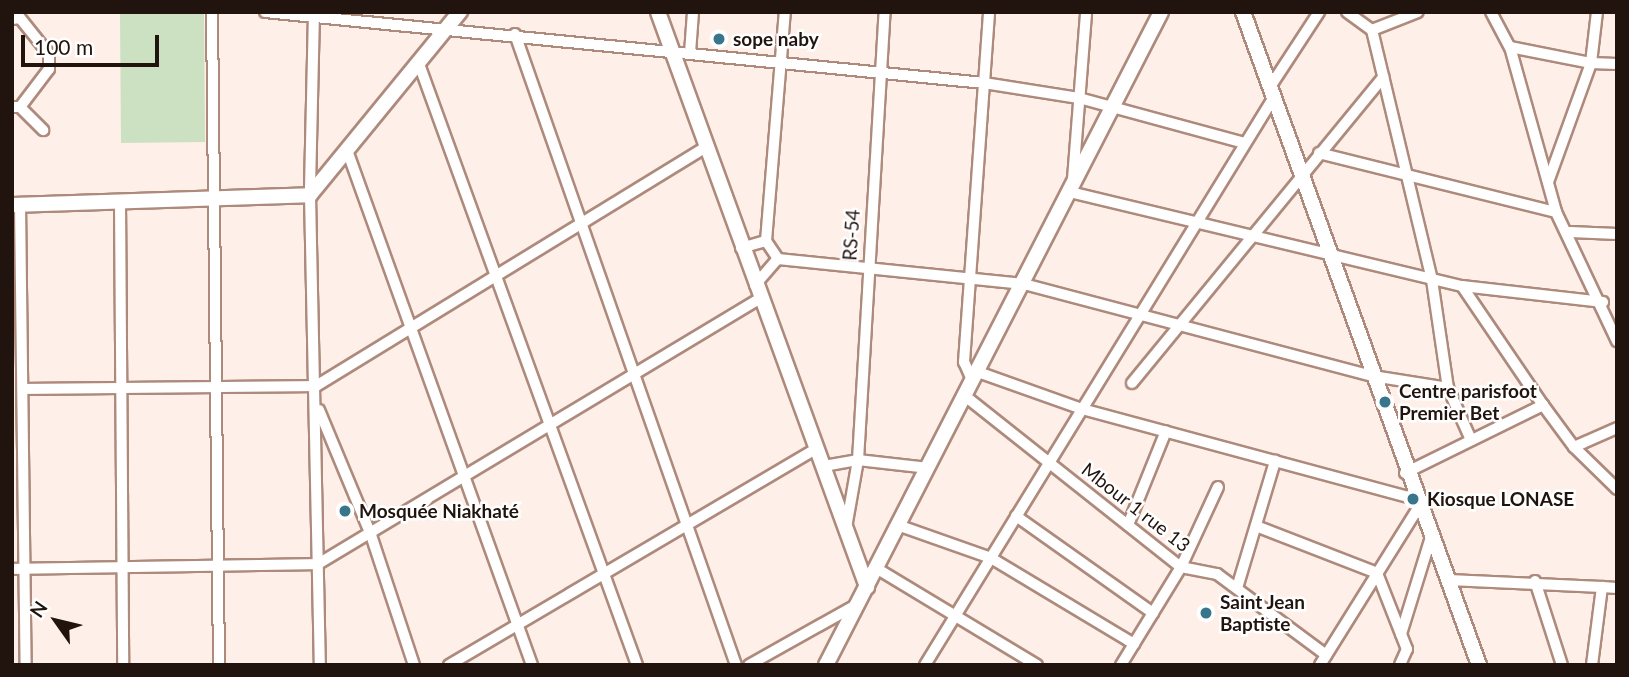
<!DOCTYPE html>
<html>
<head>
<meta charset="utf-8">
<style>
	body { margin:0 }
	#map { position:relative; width:1629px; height:677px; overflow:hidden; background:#feefe8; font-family:Lato,sans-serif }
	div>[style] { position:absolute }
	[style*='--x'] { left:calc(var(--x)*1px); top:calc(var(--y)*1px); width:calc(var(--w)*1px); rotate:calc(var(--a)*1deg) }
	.green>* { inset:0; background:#cce0c2 }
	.roads { filter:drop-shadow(2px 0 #ad8a7c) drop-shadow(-2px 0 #ad8a7c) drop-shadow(0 2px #ad8a7c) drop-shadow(0 -2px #ad8a7c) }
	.street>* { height:10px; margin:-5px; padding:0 5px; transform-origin:5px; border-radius:5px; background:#fff }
	.secondary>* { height:14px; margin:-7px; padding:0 7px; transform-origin:7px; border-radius:7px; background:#fff }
	.dots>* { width:19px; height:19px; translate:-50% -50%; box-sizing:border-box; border:4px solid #fff; border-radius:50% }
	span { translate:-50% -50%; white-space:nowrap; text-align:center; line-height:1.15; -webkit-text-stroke:5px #fff; paint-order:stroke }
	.poi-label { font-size:19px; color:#21140f; font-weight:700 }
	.left { translate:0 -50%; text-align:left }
	.street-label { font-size:19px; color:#21140f }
	.frame { position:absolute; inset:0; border:14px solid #21140f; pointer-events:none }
	.north { position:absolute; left:21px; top:586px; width:70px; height:70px; -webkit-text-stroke:5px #fff; paint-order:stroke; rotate:304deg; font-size:19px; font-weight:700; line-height:28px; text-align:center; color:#21140f }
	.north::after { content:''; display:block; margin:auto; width:24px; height:32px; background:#21140f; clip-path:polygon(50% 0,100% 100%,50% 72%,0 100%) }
	.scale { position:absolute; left:21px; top:35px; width:138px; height:32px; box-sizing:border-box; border:4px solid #21140f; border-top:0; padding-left:9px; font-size:21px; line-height:24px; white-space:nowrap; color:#21140f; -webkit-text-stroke:5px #fff; paint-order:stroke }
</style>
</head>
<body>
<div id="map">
	<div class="green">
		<i style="clip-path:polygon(120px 12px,204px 12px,205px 142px,121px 143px)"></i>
	</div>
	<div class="roads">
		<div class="street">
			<i style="--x:212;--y:12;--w:653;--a:89.39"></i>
			<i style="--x:265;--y:12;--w:722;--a:5.64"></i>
			<i style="--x:984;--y:83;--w:96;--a:9"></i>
			<i style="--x:1079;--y:98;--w:172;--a:15.2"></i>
			<i style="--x:314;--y:12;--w:183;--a:91.3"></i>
			<i style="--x:310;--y:195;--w:470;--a:88.8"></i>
			<i style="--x:1347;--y:12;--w:31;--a:36"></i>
			<i style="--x:1372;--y:30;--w:257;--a:76.5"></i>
			<i style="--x:1432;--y:280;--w:109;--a:81.6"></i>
			<i style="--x:1448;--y:388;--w:57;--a:66.1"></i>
			<i style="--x:1491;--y:12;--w:40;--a:62"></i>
			<i style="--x:1510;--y:47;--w:171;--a:74.4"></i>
			<i style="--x:12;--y:19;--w:8;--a:-7"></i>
			<i style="--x:20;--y:18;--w:46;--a:51.1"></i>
			<i style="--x:49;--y:54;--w:15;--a:90"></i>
			<i style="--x:49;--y:69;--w:48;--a:127.3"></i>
			<i style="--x:1372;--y:30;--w:49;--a:-21.4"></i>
			<i style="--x:515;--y:34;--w:669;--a:70.7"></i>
			<i style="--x:1510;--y:47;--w:83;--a:11.2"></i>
			<i style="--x:1591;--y:63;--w:51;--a:-83.3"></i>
			<i style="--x:690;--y:53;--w:41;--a:-85.8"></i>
			<i style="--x:419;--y:64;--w:639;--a:70.06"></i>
			<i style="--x:1270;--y:87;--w:90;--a:-56.8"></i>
			<i style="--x:12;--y:107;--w:8;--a:0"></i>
			<i style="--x:20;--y:107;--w:33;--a:45"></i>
			<i style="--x:348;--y:153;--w:544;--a:70.23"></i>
			<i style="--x:1319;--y:153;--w:244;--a:14"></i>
			<i style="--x:1556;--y:212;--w:143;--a:64.7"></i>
			<i style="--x:1073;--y:179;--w:168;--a:-85.5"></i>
			<i style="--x:1548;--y:182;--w:127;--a:-70.1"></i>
			<i style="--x:1591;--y:63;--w:26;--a:2"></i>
			<i style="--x:1070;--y:192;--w:403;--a:13.5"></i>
			<i style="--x:1462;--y:286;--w:144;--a:55.8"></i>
			<i style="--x:120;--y:202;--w:463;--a:89.6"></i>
			<i style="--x:20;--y:205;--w:460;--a:89.3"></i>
			<i style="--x:1570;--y:232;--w:47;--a:2.4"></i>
			<i style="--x:766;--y:241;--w:230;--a:-85.3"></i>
			<i style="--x:741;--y:248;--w:26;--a:-16"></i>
			<i style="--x:766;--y:241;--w:22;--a:56"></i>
			<i style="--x:778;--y:259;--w:247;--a:5.8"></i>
			<i style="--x:1024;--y:284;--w:361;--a:14.8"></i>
			<i style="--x:1373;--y:376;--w:76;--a:9.1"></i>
			<i style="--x:755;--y:285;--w:35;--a:-49"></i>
			<i style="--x:1462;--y:286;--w:142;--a:6.5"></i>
			<i style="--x:978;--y:372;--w:110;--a:19.6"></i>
			<i style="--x:1082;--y:409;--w:346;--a:15.1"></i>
			<i style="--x:973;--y:382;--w:22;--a:-114"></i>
			<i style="--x:964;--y:362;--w:351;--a:-85.9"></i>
			<i style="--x:1132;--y:383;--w:396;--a:-50.6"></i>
			<i style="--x:25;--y:389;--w:291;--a:-0.6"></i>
			<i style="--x:316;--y:386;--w:456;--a:-31.5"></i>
			<i style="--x:965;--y:396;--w:275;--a:38.4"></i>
			<i style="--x:1181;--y:567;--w:37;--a:11"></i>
			<i style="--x:1217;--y:574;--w:136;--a:36.6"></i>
			<i style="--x:319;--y:410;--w:135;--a:67.4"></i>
			<i style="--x:371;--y:535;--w:137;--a:71.7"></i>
			<i style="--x:1574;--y:447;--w:60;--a:44.3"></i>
			<i style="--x:824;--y:466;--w:35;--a:-10"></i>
			<i style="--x:858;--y:460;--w:71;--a:6.4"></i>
			<i style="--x:1405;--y:473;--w:154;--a:-26.2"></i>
			<i style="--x:1543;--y:405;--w:52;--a:53.6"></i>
			<i style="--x:1574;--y:447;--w:47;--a:-23.8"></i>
			<i style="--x:1016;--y:516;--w:168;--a:35.3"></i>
			<i style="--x:1128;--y:525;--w:101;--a:-68"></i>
			<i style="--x:900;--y:526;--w:96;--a:19.4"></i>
			<i style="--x:991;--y:558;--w:167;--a:31"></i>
			<i style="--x:1256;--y:526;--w:130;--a:21.2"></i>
			<i style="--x:1377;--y:573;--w:82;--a:68.5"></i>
			<i style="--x:1407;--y:649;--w:17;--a:114"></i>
			<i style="--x:846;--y:528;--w:69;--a:-80"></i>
			<i style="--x:858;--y:460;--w:449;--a:-86.6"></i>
			<i style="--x:876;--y:568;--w:188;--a:31.1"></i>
			<i style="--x:12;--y:569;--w:306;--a:-0.9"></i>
			<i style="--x:318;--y:564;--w:514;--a:-31"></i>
			<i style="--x:1449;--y:580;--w:153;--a:2.6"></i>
			<i style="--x:1535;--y:581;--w:88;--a:72.2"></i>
			<i style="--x:1237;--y:588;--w:133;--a:-73.3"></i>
			<i style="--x:1401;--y:634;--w:102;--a:-72.8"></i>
			<i style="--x:449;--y:665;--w:427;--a:-30.5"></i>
			<i style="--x:749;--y:665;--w:123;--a:-29.3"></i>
			<i style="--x:925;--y:665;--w:667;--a:-58.43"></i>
			<i style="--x:1121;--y:665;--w:115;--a:-58.5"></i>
			<i style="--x:1181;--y:567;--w:88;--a:-65.2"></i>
			<i style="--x:1320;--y:665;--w:185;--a:-58"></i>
			<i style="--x:1592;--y:665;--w:79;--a:-82.7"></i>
			<i style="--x:1602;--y:587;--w:15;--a:4"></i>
		</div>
		<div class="secondary">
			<i style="--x:658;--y:12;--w:612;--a:70.02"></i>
			<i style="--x:1243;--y:12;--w:694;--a:70.13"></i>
			<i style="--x:12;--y:205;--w:298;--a:-1.9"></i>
			<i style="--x:310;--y:195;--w:237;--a:-50.7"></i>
			<i style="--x:826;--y:665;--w:734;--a:-62.84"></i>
		</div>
	</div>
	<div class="dots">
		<i style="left:719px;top:39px;background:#37768b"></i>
		<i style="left:1385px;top:402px;background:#37768b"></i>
		<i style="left:1413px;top:499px;background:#37768b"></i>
		<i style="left:345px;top:511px;background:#37768b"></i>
		<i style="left:1206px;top:613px;background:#37768b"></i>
	</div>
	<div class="poi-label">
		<span class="left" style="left:733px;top:39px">sope naby</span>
		<span class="left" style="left:1399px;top:402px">Centre parisfoot<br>Premier Bet</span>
		<span class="left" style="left:1427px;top:499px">Kiosque LONASE</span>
		<span class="left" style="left:359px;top:511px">Mosquée Niakhaté</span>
		<span class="left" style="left:1220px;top:613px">Saint Jean<br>Baptiste</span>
	</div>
	<div class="street-label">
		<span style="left:851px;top:235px;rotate:-86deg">RS-54</span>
		<span style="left:1136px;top:507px;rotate:38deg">Mbour 1 rue 13</span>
	</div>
	<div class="frame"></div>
	<div class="north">N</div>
	<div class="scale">100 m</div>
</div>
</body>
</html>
